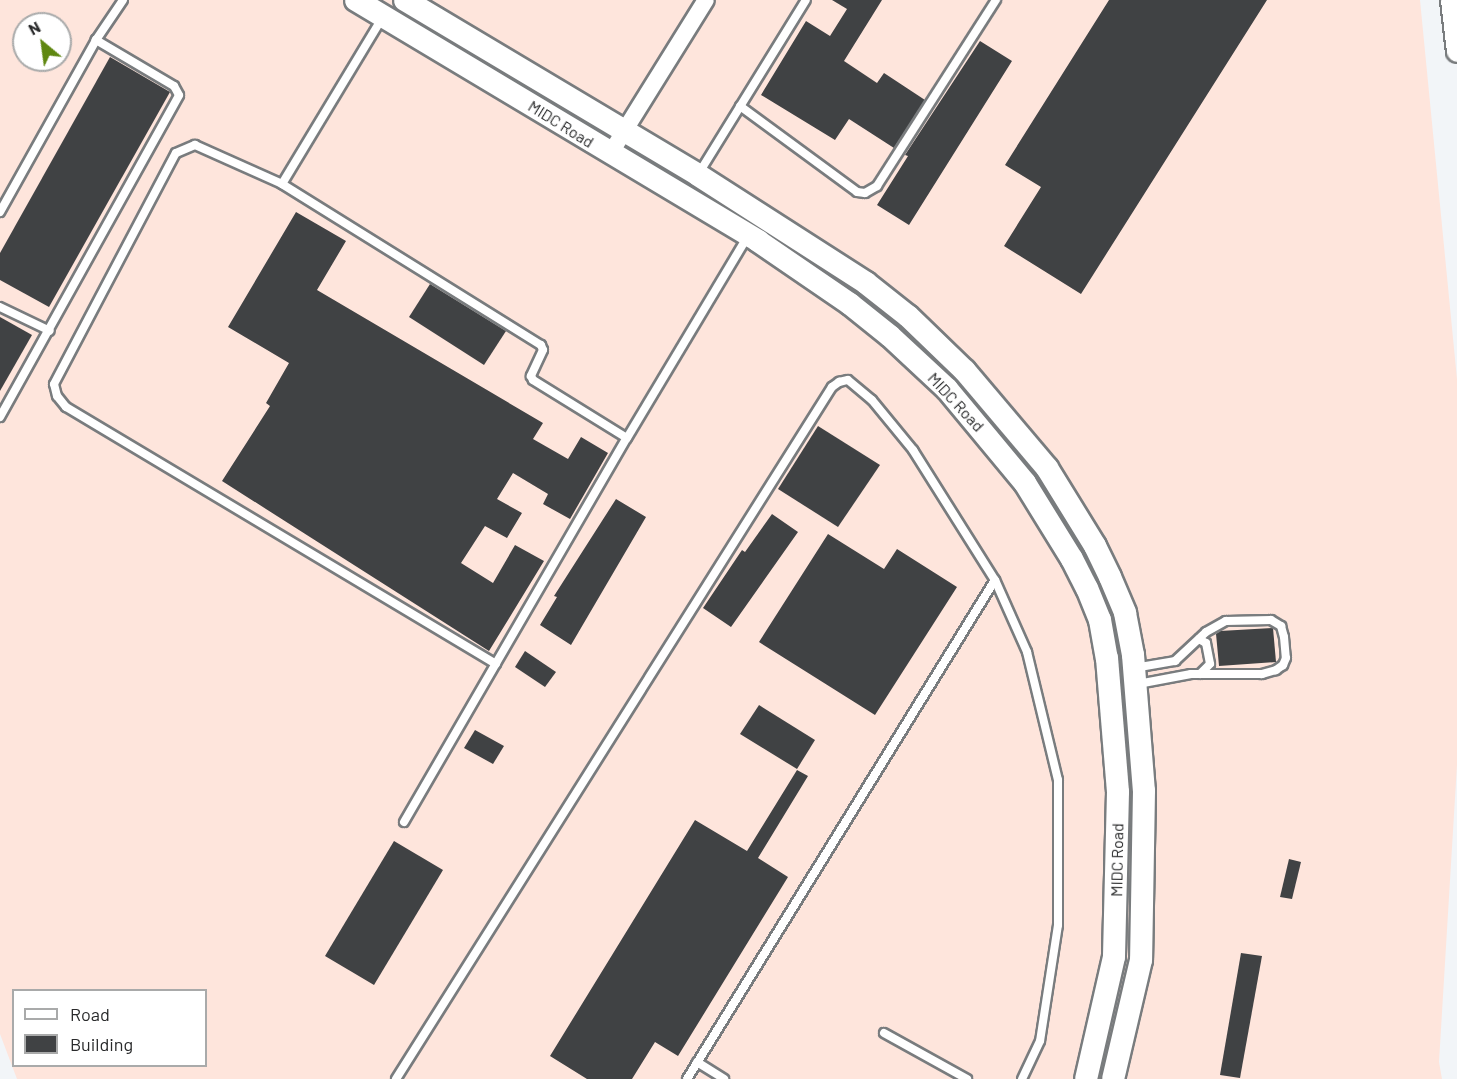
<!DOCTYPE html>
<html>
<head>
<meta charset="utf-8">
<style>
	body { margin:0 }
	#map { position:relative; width:1457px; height:1079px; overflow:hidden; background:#f2f5f8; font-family:Barlow,sans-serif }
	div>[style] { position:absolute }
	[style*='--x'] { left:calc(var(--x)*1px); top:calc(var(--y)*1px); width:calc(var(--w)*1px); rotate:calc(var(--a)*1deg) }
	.industrial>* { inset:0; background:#fee5dc }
	.building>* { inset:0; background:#404244 }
	.roads { filter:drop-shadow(2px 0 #797c7e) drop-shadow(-2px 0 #797c7e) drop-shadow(0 2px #797c7e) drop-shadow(0 -2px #797c7e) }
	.service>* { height:8px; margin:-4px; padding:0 4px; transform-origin:4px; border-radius:4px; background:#fff }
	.minor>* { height:16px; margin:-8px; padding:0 8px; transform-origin:8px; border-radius:8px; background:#fff }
	.tertiary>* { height:20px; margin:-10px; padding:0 10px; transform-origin:10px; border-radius:10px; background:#fff }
	.secondary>* { height:22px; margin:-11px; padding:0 11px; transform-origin:11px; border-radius:11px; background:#fff }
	span { translate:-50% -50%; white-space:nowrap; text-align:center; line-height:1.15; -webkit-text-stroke:6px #fff; paint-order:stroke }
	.street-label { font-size:16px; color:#292a2b }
	.legend { position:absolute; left:12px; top:989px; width:195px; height:78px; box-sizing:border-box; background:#fff; border:2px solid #a9aaaa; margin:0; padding:8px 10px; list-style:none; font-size:18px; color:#292a2b }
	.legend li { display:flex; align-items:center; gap:12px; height:30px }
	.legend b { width:30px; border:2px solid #a9aaaa }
	.north { position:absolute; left:12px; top:12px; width:60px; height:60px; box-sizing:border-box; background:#fff; border:2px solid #a9aaaa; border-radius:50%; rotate:331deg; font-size:16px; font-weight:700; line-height:24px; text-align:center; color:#292a2b }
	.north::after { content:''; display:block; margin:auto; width:21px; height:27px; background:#5f8710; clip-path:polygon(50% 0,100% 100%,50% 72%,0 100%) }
</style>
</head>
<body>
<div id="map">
	<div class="industrial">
		<i style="clip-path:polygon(evenodd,0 0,1420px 0,1457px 379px,1457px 765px,1439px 1062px,1442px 1079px,17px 1079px,0 1034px,0 0,24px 24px,60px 24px,60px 60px,24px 60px,24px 24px,0 0,14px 990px,206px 990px,206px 1066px,14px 1066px,14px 990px)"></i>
	</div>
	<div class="building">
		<i style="clip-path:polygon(832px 0,882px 0,844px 61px,877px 83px,884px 73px,925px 100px,894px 148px,849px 119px,835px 140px,761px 95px,806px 21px,830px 36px,847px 9px)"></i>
		<i style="clip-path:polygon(1109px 0,1267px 0,1081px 294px,1004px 246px,1041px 187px,1005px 165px)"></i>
		<i style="clip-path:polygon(980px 41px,1012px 61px,909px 225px,877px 205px,908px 156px,905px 155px)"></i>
		<i style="clip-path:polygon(110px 57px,170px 92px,49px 307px,0 280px,0 253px)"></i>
		<i style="clip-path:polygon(296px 212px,346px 241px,317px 290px,543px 423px,533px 439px,568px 459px,581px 437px,608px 453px,570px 519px,543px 504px,548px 494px,513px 473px,497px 499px,522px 513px,507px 538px,485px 526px,461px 563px,493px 583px,515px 545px,544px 561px,489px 651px,222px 481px,270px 406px,266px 403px,289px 363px,228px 327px)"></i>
		<i style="clip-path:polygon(430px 284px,506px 331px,484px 365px,409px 317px)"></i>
		<i style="clip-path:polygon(0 317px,32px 335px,0 391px)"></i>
		<i style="clip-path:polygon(818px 426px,880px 465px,838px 527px,778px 489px)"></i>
		<i style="clip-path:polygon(616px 499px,646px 517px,571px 645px,540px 625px,557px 597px,554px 596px)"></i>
		<i style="clip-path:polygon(772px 514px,798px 532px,731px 627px,703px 608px,742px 550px,745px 552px)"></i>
		<i style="clip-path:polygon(828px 534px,884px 569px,897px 549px,957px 587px,875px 715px,759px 642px)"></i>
		<i style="clip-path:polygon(1273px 628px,1276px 662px,1219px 666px,1216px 634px,1220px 631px)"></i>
		<i style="clip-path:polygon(525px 651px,556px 672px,545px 687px,515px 667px)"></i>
		<i style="clip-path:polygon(759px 705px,815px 740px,797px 769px,740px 734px)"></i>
		<i style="clip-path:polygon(475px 730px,504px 746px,493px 764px,464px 748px)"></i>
		<i style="clip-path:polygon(797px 770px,808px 776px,758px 858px,788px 877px,678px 1056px,655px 1042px,632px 1079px,587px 1079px,550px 1056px,695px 820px,747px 851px)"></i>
		<i style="clip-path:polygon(394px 841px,443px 870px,374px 985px,325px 956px)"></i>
		<i style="clip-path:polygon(1289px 859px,1301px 862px,1292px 899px,1280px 897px)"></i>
		<i style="clip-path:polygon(1241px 953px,1262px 956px,1240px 1078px,1220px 1075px)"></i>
	</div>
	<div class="roads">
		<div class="service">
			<i style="--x:740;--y:106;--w:145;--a:36.3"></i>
			<i style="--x:857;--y:192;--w:8;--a:7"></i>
			<i style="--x:865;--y:193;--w:14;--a:-30"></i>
			<i style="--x:877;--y:186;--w:221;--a:-57.4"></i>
			<i style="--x:699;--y:173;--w:203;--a:-58.3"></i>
			<i style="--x:282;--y:184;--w:194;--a:-58.9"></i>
			<i style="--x:0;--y:212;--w:197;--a:-60.8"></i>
			<i style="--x:96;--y:40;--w:48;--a:-56"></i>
			<i style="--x:0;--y:307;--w:55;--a:25.6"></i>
			<i style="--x:0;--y:417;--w:368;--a:-60.9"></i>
			<i style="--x:179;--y:95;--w:10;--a:-119"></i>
			<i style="--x:174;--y:86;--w:91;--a:-149.5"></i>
			<i style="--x:1199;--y:639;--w:8;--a:30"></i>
			<i style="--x:1206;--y:643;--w:21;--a:79"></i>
			<i style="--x:1210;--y:664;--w:14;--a:135"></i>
			<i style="--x:496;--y:664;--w:501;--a:-149.13"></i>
			<i style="--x:66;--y:407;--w:14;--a:-129"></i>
			<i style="--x:57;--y:396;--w:12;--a:-104"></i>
			<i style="--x:54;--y:384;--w:261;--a:-62.2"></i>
			<i style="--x:176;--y:153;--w:21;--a:-23"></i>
			<i style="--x:195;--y:145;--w:95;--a:24.1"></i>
			<i style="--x:282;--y:184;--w:305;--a:31.9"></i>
			<i style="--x:541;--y:345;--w:5;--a:68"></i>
			<i style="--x:543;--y:350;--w:29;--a:115"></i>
			<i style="--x:531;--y:376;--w:4;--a:63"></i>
			<i style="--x:533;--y:380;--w:110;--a:31.7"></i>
			<i style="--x:1134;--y:668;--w:42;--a:-9.7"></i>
			<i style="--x:1175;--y:661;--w:42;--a:-43.1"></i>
			<i style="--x:1206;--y:632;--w:23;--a:-29"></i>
			<i style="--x:1226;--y:621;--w:45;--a:-1.3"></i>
			<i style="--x:1271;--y:620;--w:12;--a:31"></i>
			<i style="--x:1281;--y:626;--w:11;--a:75"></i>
			<i style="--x:1284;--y:637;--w:21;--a:85"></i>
			<i style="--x:1286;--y:658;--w:8;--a:113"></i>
			<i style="--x:1283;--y:665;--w:9;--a:144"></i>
			<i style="--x:1276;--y:670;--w:15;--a:164"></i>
			<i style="--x:1262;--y:674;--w:71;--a:180"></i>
			<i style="--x:1191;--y:674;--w:54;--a:169.3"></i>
			<i style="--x:404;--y:822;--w:444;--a:-59.9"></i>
			<i style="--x:627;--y:438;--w:235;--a:-59.1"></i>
			<i style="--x:884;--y:1033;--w:95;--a:29"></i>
			<i style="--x:697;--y:1062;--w:32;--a:32"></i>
			<i style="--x:396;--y:1079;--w:818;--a:-57.79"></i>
			<i style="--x:832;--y:387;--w:9;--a:-36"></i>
			<i style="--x:839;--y:382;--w:9;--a:-13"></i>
			<i style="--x:848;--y:380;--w:31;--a:40"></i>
			<i style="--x:872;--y:400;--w:65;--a:50.6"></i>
			<i style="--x:913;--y:450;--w:154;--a:57.8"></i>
			<i style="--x:995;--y:580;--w:79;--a:66"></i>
			<i style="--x:1027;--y:652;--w:132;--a:76.4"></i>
			<i style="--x:1058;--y:780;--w:145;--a:90"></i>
			<i style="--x:1058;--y:925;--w:117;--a:98.8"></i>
			<i style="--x:1040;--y:1041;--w:42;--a:115.3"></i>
			<i style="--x:687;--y:1079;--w:586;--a:-58.32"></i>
		</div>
		<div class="minor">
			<i style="--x:610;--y:154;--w:181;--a:-58.1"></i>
		</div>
		<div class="tertiary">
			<i style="--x:1451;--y:0;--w:52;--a:83.4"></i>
		</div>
		<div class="secondary">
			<i style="--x:356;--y:0;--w:469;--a:30.9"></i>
			<i style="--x:758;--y:241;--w:112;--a:34.4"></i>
			<i style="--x:850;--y:304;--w:51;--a:38.7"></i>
			<i style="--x:890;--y:336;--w:78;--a:42.9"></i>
			<i style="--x:947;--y:389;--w:122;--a:50.3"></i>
			<i style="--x:1025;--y:483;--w:89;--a:58.3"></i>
			<i style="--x:1072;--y:559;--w:33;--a:63"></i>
			<i style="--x:1087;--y:588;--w:35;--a:68"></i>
			<i style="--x:1100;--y:620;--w:39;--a:80"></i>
			<i style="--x:1107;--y:658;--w:134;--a:85.3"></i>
			<i style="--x:1118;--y:792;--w:165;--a:91.4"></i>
			<i style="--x:1114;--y:957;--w:125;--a:102.9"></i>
			<i style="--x:405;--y:0;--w:341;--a:30.8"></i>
			<i style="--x:698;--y:175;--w:200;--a:32.7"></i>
			<i style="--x:866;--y:283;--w:53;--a:38.2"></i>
			<i style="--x:908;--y:316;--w:79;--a:44"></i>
			<i style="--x:965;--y:371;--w:127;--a:49.8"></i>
			<i style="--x:1047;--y:468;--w:92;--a:58.4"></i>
			<i style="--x:1095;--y:546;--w:34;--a:64"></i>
			<i style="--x:1110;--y:577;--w:39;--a:67"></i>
			<i style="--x:1125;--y:613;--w:43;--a:79.2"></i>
			<i style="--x:1133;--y:655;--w:136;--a:85.4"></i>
			<i style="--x:1144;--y:791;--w:169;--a:91"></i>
			<i style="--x:1141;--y:960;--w:122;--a:103.2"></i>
		</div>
	</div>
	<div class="street-label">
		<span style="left:561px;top:124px;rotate:32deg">MIDC Road</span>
		<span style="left:956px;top:402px;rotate:47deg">MIDC Road</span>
		<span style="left:1117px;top:860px;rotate:-89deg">MIDC Road</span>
	</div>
	<ul class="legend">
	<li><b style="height:8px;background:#fff"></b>Road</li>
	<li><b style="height:16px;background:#404244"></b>Building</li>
	</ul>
	<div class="north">N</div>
</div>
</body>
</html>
